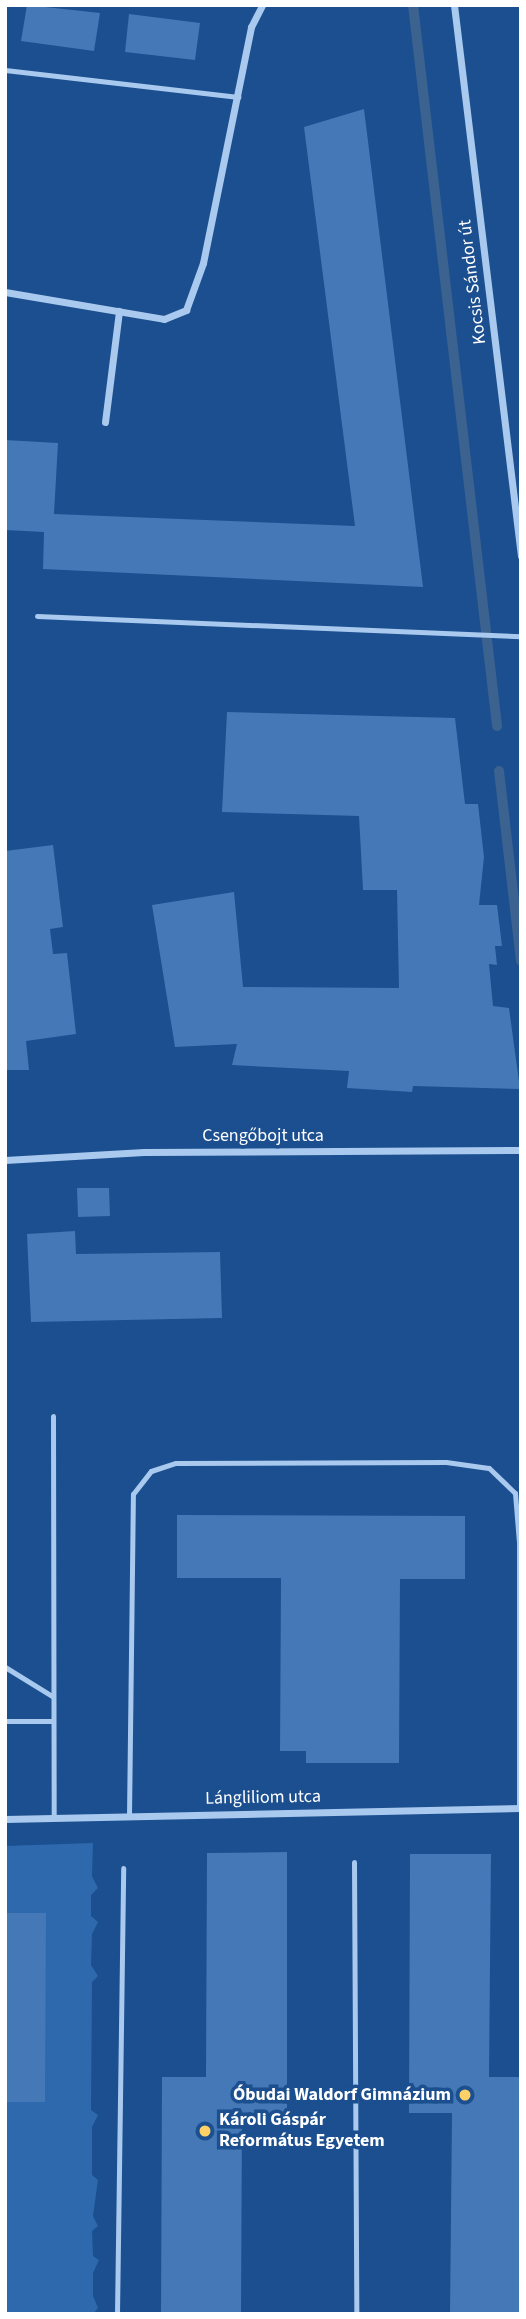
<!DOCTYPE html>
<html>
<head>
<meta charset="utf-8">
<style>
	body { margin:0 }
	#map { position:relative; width:526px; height:2319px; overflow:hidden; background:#1b4f8f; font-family:"Source Sans 3",sans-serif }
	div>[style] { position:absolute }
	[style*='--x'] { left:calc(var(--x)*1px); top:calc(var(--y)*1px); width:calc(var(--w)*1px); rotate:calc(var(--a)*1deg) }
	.green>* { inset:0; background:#2e69ad }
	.stream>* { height:10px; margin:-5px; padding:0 5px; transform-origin:5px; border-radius:5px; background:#3c6290 }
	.building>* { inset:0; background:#4478b7 }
	.lane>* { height:5px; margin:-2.5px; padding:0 2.5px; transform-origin:2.5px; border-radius:2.5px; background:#a9c9ee }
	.street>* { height:7px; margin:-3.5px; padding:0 3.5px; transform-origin:3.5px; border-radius:3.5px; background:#a9c9ee }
	.dots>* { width:19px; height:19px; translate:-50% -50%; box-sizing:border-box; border:4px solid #1b4f8f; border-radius:50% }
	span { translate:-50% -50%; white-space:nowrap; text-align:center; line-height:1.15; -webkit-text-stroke:7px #1b4f8f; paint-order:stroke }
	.street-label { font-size:18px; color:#fff }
	.poi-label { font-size:18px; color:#fff; font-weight:700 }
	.right { translate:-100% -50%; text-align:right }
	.left { translate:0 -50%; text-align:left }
	.frame { position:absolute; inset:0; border:7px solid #fff; pointer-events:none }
</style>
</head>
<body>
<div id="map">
	<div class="green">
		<i style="clip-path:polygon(93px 1843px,92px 1876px,98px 1888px,91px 1895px,91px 1916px,98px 1922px,92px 1934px,91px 1965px,98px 1976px,92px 1982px,91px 2110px,98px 2115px,92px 2127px,92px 2175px,98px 2180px,93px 2216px,98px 2226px,92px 2231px,93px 2256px,99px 2260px,93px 2273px,93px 2296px,98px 2308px,93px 2314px,5px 2314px,5px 1846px)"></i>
	</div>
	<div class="stream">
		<i style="--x:413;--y:5;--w:726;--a:83.35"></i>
		<i style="--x:499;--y:771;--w:191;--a:83.4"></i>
	</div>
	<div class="building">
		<i style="clip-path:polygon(27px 5px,100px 13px,94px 51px,21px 41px)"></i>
		<i style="clip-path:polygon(129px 14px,200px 23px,195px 60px,125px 52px)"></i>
		<i style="clip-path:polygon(364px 109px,423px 587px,43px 569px,44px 532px,5px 530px,5px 440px,58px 443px,54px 514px,355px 526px,304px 127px)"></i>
		<i style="clip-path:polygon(227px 712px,455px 718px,465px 804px,478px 804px,484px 857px,479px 905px,497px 905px,502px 946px,495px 946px,497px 965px,489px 964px,493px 1006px,509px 1008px,520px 1089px,413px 1086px,412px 1092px,347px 1088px,349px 1071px,232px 1065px,237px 1044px,175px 1047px,152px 905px,234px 892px,243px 987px,399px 988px,397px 890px,363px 890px,359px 816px,222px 812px)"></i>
		<i style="clip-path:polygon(53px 845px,63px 927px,50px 929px,53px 954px,67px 953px,76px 1034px,26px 1041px,29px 1070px,5px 1070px,5px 851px)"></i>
		<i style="clip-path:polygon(77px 1188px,109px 1188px,110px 1216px,78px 1217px)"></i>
		<i style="clip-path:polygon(75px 1231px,76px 1254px,220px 1252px,222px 1318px,31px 1322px,27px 1234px)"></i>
		<i style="clip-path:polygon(177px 1515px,465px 1516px,465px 1579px,400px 1579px,399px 1763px,306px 1763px,306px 1751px,280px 1751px,281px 1578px,177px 1578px)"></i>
		<i style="clip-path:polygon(287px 1852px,287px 2113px,242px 2113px,241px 2314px,161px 2314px,162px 2077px,206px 2077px,207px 1853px)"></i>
		<i style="clip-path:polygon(410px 1854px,491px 1854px,489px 2077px,521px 2077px,521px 2314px,450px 2314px,452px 2113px,409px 2113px)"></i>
		<i style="clip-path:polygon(5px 1913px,46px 1913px,45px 2102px,5px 2102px)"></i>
	</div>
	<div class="lane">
		<i style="--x:5;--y:70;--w:235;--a:6.6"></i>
		<i style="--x:37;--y:616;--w:484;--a:2.4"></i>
		<i style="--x:53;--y:1416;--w:402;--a:89.9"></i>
		<i style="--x:5;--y:1667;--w:55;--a:31.7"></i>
		<i style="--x:5;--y:1721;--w:47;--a:0"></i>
		<i style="--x:129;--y:1816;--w:322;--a:-89.3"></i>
		<i style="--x:133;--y:1494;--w:29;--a:-52"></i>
		<i style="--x:151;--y:1471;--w:26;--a:-18"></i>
		<i style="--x:176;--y:1463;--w:270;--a:-0.2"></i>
		<i style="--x:446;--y:1462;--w:43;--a:7.9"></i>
		<i style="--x:489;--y:1468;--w:36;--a:44"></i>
		<i style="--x:515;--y:1493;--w:50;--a:85.4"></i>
		<i style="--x:519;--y:1543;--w:266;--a:90"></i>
		<i style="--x:354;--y:1862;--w:452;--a:89.7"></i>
		<i style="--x:117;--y:2314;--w:446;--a:-89.2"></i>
	</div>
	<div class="street">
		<i style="--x:454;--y:5;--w:555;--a:83.07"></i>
		<i style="--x:5;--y:292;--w:161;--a:9.6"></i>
		<i style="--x:164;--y:319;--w:24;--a:-22"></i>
		<i style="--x:186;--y:310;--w:50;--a:-70.1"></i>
		<i style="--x:203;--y:263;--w:241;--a:-78.5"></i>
		<i style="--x:251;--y:27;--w:25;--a:-63"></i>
		<i style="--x:105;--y:422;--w:112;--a:-82.8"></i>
		<i style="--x:5;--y:1160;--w:139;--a:-3.3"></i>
		<i style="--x:144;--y:1152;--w:377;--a:-0.3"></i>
		<i style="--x:5;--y:1819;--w:516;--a:-1.22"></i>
	</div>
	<div class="dots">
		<i style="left:465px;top:2095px;background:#ffd166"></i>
		<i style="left:205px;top:2131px;background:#ffd166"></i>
	</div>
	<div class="street-label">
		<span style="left:473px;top:282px;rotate:-97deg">Kocsis Sándor út</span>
		<span style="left:263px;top:1136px">Csengőbojt utca</span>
		<span style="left:263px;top:1798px;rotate:-1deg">Lángliliom utca</span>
	</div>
	<div class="poi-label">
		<span class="right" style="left:451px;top:2095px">Óbudai Waldorf Gimnázium</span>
		<span class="left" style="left:219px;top:2131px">Károli Gáspár<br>Református Egyetem</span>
	</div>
	<div class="frame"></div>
</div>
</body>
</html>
